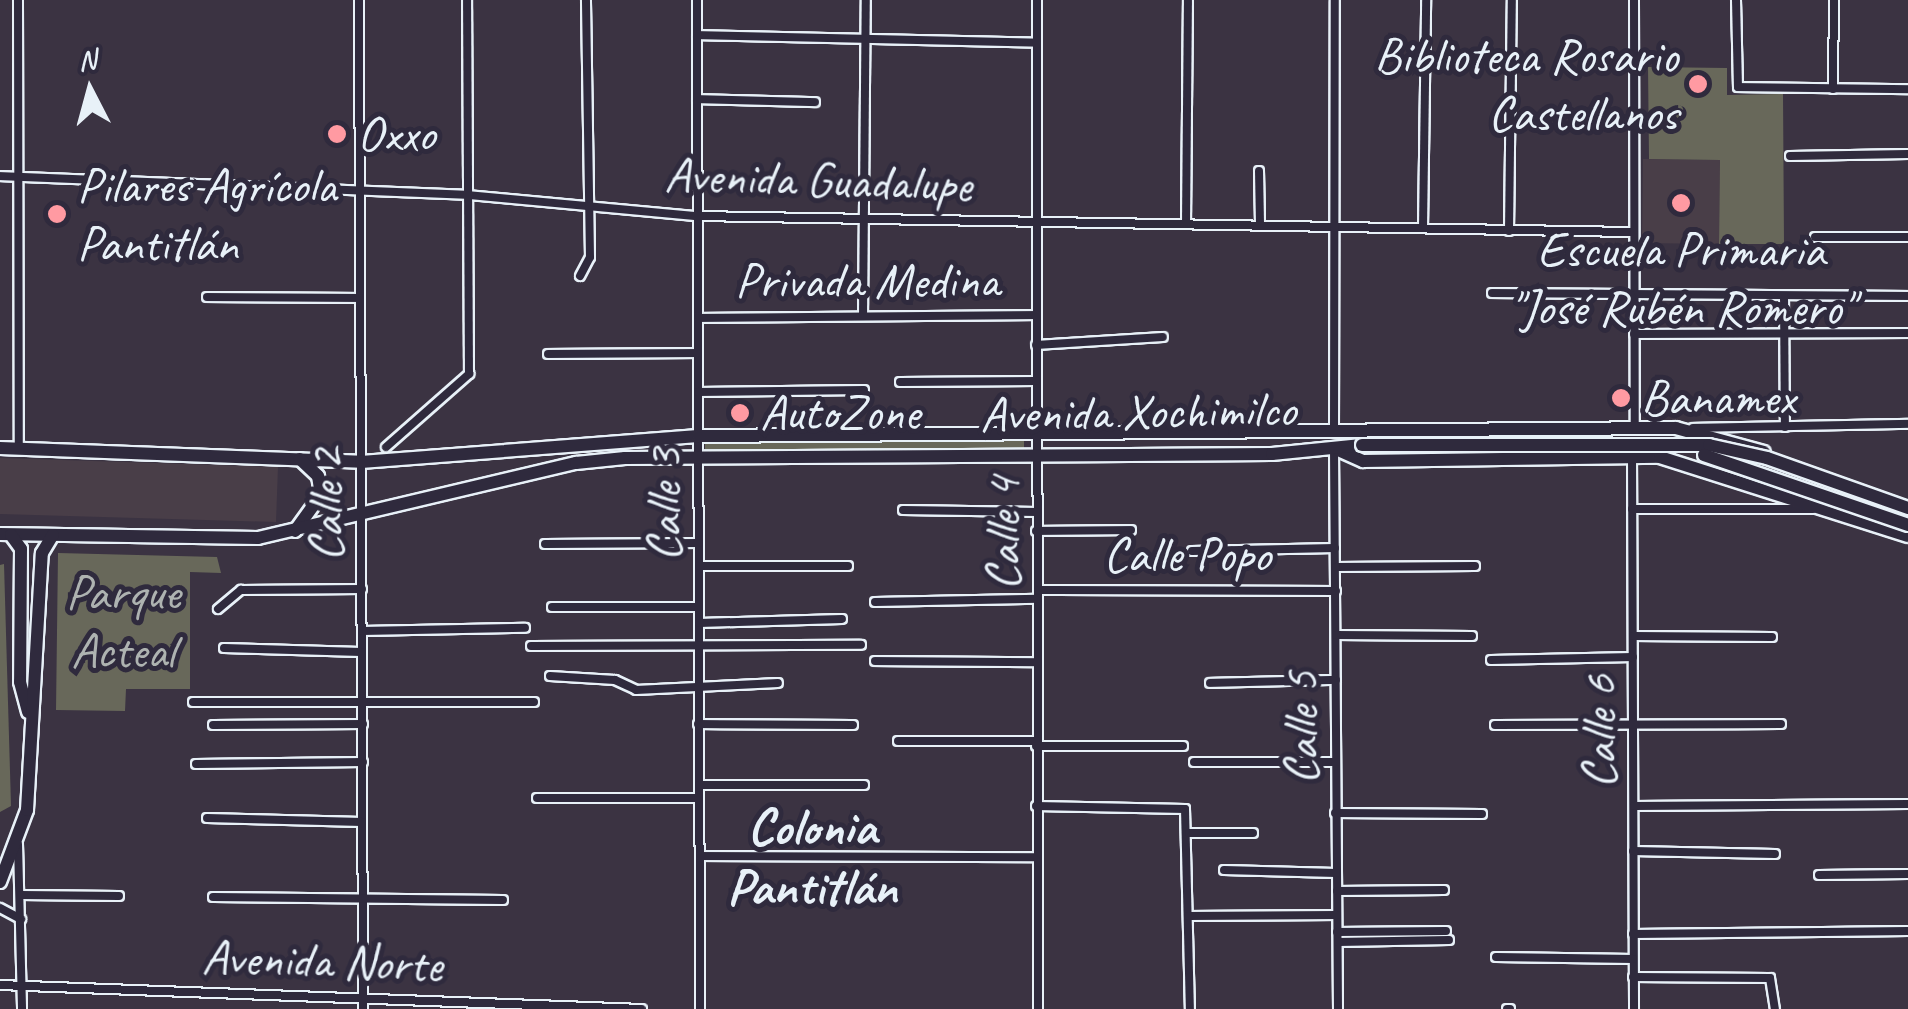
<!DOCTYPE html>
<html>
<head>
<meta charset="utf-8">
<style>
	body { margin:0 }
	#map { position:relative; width:1908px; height:1009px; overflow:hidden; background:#3b3342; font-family:Caveat,sans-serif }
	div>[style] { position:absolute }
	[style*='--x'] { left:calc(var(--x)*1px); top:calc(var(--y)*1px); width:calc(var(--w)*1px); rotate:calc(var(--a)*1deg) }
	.built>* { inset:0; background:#493e48 }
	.green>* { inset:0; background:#68685a }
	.roads { filter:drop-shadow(2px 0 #e8f1f8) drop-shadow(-2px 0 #e8f1f8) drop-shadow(0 2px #e8f1f8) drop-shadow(0 -2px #e8f1f8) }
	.street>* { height:8px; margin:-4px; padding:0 4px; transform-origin:4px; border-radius:4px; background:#2f2a3d }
	.primary>* { height:12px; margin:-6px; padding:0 6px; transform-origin:6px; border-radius:6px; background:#2f2a3d }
	.bridges { filter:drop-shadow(2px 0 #e8f1f8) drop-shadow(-2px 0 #e8f1f8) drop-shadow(0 2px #e8f1f8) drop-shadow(0 -2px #e8f1f8) }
	.primary-bridge>* { height:12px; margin:-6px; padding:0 6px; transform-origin:6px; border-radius:6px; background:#2f2a3d }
	.dots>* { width:28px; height:28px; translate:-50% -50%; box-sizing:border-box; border:5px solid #2f2a3d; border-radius:50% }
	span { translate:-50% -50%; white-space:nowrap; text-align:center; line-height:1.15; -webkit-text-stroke:10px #2f2a3d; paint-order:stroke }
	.poi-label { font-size:50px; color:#e8f1f8 }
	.right { translate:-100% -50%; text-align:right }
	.left { translate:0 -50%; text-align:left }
	.street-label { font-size:50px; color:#e8f1f8 }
	.park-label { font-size:50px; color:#aeb3b1 }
	.neighbourhood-label { font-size:52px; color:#e8f1f8; font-weight:700 }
	.north { position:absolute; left:40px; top:40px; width:100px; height:100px; -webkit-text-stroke:8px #2f2a3d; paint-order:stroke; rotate:354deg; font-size:28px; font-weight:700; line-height:40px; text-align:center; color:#e8f1f8 }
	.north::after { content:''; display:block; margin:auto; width:35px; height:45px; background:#e8f1f8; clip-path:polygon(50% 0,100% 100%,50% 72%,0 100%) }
</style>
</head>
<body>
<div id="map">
	<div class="built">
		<i style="clip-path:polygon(1643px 159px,1720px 160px,1719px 244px,1642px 243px)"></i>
		<i style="clip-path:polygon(0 458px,278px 467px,276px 522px,0 514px)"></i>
	</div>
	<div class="green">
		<i style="clip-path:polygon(1648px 67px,1727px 68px,1727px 95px,1783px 94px,1784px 244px,1719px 244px,1720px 160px,1649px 159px)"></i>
		<i style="clip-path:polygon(1024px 438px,1024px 449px,705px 451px,705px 439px)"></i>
		<i style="clip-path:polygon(58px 553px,217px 557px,221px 573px,190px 572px,190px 689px,126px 689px,125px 711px,56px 710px)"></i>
		<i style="clip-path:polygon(4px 564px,11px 806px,0 812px,0 565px)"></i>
	</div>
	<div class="roads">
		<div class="street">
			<i style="--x:18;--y:0;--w:449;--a:89.9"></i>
			<i style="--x:359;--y:0;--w:1009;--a:89.77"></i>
			<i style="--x:697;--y:0;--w:1009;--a:89.83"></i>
			<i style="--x:1037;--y:0;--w:1009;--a:89.94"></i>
			<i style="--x:1634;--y:0;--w:428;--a:89.9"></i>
			<i style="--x:1736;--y:0;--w:87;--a:88.7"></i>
			<i style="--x:1738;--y:87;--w:170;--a:0.7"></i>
			<i style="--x:697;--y:35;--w:340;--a:1.3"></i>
			<i style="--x:1833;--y:89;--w:89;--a:-89.4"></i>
			<i style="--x:697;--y:99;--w:118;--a:1.5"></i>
			<i style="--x:1790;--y:156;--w:118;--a:-1"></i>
			<i style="--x:1259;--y:171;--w:54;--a:88.9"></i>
			<i style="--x:0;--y:176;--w:468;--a:2.3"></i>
			<i style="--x:468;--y:195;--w:229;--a:5.3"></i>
			<i style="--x:696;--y:216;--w:938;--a:0.98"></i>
			<i style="--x:1186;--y:224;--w:224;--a:-89.5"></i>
			<i style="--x:1423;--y:228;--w:228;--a:-89.2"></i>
			<i style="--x:1509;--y:231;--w:231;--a:-89.3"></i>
			<i style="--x:1815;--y:237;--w:93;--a:0"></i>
			<i style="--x:580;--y:276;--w:21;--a:-62"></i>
			<i style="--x:590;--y:257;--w:257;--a:-90.9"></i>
			<i style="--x:1492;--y:293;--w:416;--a:0.4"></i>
			<i style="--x:1784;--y:296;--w:131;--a:89.6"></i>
			<i style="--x:207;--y:297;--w:153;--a:0.4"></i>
			<i style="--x:863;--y:316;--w:316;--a:-89.5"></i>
			<i style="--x:698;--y:318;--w:339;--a:-0.5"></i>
			<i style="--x:1634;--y:334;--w:274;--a:-0.2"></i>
			<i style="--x:1036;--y:345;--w:127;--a:-3.6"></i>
			<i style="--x:548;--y:354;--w:149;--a:-0.4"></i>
			<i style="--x:900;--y:382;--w:136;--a:-0.4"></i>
			<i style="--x:698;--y:392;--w:166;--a:-0.7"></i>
			<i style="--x:1693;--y:428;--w:215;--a:-1.1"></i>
			<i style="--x:1334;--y:431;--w:431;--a:-89.9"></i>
			<i style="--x:386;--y:447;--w:111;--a:-41.3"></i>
			<i style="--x:469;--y:374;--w:374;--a:-90.3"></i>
			<i style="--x:1334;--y:449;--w:560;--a:89.59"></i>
			<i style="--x:1632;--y:455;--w:554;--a:89.79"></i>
			<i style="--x:1632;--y:509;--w:181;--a:0"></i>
			<i style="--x:903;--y:510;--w:134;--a:0.9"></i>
			<i style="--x:1036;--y:531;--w:95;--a:-0.6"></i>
			<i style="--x:545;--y:544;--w:154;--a:-0.4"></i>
			<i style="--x:1192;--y:551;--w:143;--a:-1.2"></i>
			<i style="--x:699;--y:566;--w:149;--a:0"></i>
			<i style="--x:1336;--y:567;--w:139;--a:-0.4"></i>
			<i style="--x:1038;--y:590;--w:298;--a:0.2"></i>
			<i style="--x:875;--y:602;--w:163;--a:-1.1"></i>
			<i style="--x:552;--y:607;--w:147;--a:0"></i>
			<i style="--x:218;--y:609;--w:30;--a:-40"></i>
			<i style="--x:241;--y:590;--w:121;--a:-0.5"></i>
			<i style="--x:699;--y:623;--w:143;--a:-1.6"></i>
			<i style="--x:362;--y:631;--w:163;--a:-1.1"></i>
			<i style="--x:1336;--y:635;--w:136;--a:0.4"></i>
			<i style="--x:1633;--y:636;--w:139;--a:0.4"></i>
			<i style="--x:531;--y:646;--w:330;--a:-0.2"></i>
			<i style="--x:224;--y:648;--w:137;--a:1.7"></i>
			<i style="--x:1491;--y:660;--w:142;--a:-1.2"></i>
			<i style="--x:875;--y:661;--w:162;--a:0.4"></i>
			<i style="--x:550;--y:676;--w:65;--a:3.5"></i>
			<i style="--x:615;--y:680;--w:23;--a:25"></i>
			<i style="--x:636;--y:690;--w:142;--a:-2.8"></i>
			<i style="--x:1210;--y:683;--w:126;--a:-1.4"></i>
			<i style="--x:193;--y:702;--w:341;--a:0"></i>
			<i style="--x:698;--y:724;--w:155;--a:0.4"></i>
			<i style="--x:213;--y:725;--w:150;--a:-0.4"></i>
			<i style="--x:1495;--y:725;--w:286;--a:-0.2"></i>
			<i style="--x:898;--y:741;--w:138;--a:0"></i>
			<i style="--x:1036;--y:746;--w:147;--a:0"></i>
			<i style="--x:1194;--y:762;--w:142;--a:0"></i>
			<i style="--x:196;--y:764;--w:167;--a:-0.7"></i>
			<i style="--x:699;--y:785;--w:165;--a:0"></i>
			<i style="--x:537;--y:798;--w:162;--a:0"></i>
			<i style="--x:1036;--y:806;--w:149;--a:1.2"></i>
			<i style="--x:1185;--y:809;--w:200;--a:88.6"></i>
			<i style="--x:1634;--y:806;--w:274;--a:-0.4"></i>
			<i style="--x:1335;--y:813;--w:147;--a:0.4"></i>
			<i style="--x:207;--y:818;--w:155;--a:1.5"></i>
			<i style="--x:1189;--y:833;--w:64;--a:0"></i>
			<i style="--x:18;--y:844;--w:165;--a:88.6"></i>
			<i style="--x:1633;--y:851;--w:142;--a:1.2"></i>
			<i style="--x:700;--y:856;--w:336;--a:0.2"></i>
			<i style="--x:1224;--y:870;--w:112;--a:1.5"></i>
			<i style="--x:1819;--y:875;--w:89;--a:-0.6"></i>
			<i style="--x:1337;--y:891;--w:107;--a:-0.5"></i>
			<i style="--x:21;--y:895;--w:98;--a:0.6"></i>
			<i style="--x:213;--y:897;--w:290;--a:0.6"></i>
			<i style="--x:0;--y:908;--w:24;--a:28"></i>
			<i style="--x:1188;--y:916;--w:149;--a:-0.4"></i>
			<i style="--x:1337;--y:932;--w:109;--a:-0.5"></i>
			<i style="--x:1633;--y:934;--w:275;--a:-0.6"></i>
			<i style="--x:1338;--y:942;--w:111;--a:-1"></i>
			<i style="--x:1496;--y:957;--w:137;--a:0.8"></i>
			<i style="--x:1633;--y:977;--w:137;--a:0.4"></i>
			<i style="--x:1770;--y:978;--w:31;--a:81"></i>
			<i style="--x:0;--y:985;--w:642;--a:2.14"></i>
			<i style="--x:1507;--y:1009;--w:3;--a:0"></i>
		</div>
		<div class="primary">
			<i style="--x:0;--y:448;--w:361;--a:2.2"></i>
			<i style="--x:361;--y:462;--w:338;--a:-4.4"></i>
			<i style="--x:698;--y:436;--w:978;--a:-0.47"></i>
			<i style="--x:1676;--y:428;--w:91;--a:15.3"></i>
			<i style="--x:1336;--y:449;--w:30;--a:24"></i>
			<i style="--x:1363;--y:461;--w:297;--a:-0.8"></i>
			<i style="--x:1660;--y:457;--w:260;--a:17.7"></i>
			<i style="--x:295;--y:531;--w:44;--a:-54.2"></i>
			<i style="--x:321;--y:495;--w:19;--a:-99"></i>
			<i style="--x:318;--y:476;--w:25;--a:-137"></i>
			<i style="--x:0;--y:534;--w:258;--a:0.9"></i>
			<i style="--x:258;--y:538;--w:327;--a:-13.3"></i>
			<i style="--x:576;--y:463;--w:49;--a:-5.8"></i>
			<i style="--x:625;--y:458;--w:647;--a:-0.35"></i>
			<i style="--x:1272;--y:454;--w:90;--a:-5.7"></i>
			<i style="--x:11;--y:535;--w:17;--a:54"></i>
			<i style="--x:21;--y:549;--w:133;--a:90.4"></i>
			<i style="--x:20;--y:682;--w:31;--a:75"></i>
			<i style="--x:0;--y:882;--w:77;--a:-69.4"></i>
			<i style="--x:27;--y:810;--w:257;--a:-86.7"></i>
			<i style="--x:42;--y:553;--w:21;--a:-59"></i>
		</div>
	</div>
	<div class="bridges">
		<div class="primary-bridge">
			<i style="--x:1362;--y:445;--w:347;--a:0"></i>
			<i style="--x:1709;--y:445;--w:59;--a:12.6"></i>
			<i style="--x:1767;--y:458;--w:150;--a:19.5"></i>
			<i style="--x:1704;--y:455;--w:216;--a:18.9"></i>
		</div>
	</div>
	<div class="dots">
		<i style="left:1698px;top:84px;background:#ff9aa2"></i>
		<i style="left:337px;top:134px;background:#ff9aa2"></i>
		<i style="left:1681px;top:203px;background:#ff9aa2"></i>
		<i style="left:57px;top:214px;background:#ff9aa2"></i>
		<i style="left:1621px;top:398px;background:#ff9aa2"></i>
		<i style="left:740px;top:413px;background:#ff9aa2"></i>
	</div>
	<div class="poi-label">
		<span class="right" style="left:1678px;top:84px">Biblioteca Rosario<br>Castellanos</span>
		<span class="left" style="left:357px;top:134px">Oxxo</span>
		<span class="left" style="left:77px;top:214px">Pilares Agrícola<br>Pantitlán</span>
		<span style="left:1681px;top:278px">Escuela Primaria<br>"José Rubén Romero"</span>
		<span class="left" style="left:1641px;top:398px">Banamex</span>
		<span class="left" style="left:760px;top:413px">AutoZone</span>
	</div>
	<div class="street-label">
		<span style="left:818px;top:180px;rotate:2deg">Avenida Guadalupe</span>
		<span style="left:867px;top:281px">Privada Medina</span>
		<span style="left:1138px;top:412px;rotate:-1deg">Avenida Xochimilco</span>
		<span style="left:326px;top:505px;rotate:-90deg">Calle 2</span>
		<span style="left:664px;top:505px;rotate:-90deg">Calle 3</span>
		<span style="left:1003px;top:534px;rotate:-90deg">Calle 4</span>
		<span style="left:1187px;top:555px">Calle Popo</span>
		<span style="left:1301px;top:728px;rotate:-90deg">Calle 5</span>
		<span style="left:1599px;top:732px;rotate:-90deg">Calle 6</span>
		<span style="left:322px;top:961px;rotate:2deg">Avenida Norte</span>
	</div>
	<div class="park-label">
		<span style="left:123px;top:621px">Parque<br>Acteal</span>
	</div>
	<div class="neighbourhood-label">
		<span style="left:812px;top:858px">Colonia<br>Pantitlán</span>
	</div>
	<div class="north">N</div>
</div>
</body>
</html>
